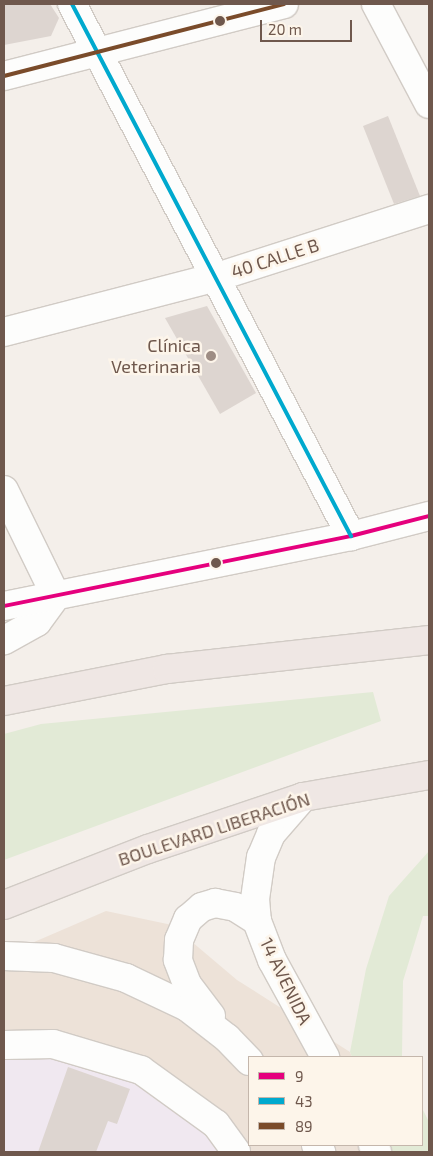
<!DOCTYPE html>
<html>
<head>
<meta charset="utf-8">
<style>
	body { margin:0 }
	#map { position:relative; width:433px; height:1156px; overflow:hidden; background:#f4efea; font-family:"Exo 2",sans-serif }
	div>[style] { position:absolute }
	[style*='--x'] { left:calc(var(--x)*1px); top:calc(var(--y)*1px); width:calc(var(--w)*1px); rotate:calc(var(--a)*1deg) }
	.residential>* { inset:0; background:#ede2d8 }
	.education>* { inset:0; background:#f0e8f0 }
	.green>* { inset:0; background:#e2ead6 }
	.building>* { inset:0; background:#ddd5d0 }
	.roads { filter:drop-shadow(1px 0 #d1cbc5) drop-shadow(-1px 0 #d1cbc5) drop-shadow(0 1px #d1cbc5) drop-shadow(0 -1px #d1cbc5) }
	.street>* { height:28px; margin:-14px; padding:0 14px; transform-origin:14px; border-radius:14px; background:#fdfdfc }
	.secondary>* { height:28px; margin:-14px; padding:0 14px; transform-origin:14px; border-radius:14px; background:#fdfdfc }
	.highway>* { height:28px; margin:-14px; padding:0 14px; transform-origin:14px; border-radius:14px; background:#efe7e4 }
	.bus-1>* { height:4px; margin:-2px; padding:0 2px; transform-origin:2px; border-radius:2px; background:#e5007d }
	.bus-2>* { height:4px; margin:-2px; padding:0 2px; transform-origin:2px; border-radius:2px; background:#00a9ce }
	.bus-3>* { height:4px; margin:-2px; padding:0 2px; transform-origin:2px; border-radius:2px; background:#7a4b2a }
	.dots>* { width:14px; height:14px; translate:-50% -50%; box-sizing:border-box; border:2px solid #fdf5ea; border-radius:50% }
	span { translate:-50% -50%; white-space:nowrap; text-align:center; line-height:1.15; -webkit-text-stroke:5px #fdf5ea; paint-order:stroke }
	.street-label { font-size:18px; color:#6f584d }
	.poi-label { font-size:18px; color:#6f584d }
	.right { translate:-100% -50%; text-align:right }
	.frame { position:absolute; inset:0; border:5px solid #6f584d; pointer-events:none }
	.legend { position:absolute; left:248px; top:1056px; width:175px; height:90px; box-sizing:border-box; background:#fdf5ea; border:1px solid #c4b6ab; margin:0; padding:6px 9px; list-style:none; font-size:15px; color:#6f584d }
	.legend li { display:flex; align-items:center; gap:10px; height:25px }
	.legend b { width:25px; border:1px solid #c4b6ab }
	.scale { position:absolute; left:260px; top:20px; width:92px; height:22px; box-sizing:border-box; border:2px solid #6f584d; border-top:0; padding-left:6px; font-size:15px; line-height:18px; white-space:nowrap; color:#6f584d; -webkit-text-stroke:4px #fdf5ea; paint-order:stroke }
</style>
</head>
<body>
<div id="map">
	<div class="residential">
		<i style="clip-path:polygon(106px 911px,172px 925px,237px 980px,350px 1052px,352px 1057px,249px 1057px,249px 1145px,386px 1145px,391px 1152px,4px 1152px,4px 955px)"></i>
	</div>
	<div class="education">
		<i style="clip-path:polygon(44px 1057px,101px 1068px,154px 1090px,201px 1123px,228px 1152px,4px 1152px,4px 1059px)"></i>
	</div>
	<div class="green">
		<i style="clip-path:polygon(373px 692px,381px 721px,4px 860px,4px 734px,41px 724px)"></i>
		<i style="clip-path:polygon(429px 851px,429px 916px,423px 916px,403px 981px,402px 1057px,352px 1057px,350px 1052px,366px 969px,389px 896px)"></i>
		<i style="clip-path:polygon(422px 1108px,429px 1122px,429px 1152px,391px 1152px,386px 1145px,422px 1145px)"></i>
	</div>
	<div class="building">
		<i style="clip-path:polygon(4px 4px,50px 4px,59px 18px,51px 36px,4px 45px)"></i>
		<i style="clip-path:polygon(388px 116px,420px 196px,394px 204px,363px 126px)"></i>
		<i style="clip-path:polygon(207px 306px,256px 393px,220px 414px,165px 318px)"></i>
		<i style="clip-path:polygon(68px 1067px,130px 1089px,117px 1124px,108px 1121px,96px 1152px,38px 1152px)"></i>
	</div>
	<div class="roads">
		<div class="street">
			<i style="--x:376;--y:4;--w:113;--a:62.1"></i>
			<i style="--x:4;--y:76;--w:289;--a:-14.4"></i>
			<i style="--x:4;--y:332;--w:220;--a:-14.5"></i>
			<i style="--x:217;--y:277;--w:223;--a:-17.8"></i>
			<i style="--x:4;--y:1045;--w:49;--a:-1.2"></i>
			<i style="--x:53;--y:1044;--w:92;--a:16.5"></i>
			<i style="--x:141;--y:1070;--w:92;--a:35.8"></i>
			<i style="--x:216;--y:1124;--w:34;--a:54"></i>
		</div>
		<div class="secondary">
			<i style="--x:72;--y:4;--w:601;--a:62.33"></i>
			<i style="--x:4;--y:490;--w:118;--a:63.9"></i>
			<i style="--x:56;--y:596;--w:32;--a:126"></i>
			<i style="--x:37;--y:622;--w:38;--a:151"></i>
			<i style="--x:4;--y:606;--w:354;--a:-11.4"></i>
			<i style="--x:351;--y:536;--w:81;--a:-14.4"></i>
			<i style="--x:303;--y:797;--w:49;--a:130.9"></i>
			<i style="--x:271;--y:834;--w:25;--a:113"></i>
			<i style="--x:261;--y:857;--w:42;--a:98.1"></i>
			<i style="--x:255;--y:899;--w:22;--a:85"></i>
			<i style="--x:257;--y:921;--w:42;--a:69"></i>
			<i style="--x:272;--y:960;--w:111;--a:61.3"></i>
			<i style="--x:4;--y:956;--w:50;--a:2.3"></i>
			<i style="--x:54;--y:958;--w:75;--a:15.5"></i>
			<i style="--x:126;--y:978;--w:68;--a:25.4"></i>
			<i style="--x:187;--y:1007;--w:51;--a:37.8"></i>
			<i style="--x:227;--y:1038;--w:32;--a:46"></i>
			<i style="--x:211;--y:1016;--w:40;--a:-127"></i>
			<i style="--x:187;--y:984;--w:26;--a:-111"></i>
			<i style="--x:178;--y:960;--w:20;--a:-87"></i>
			<i style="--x:179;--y:940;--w:23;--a:-67"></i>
			<i style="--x:188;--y:919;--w:18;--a:-41"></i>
			<i style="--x:202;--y:907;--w:14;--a:-17"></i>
			<i style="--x:215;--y:903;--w:20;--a:11"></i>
			<i style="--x:235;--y:907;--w:26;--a:32"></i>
			<i style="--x:316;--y:1145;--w:9;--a:54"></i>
			<i style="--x:373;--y:1145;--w:8;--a:60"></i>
		</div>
		<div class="highway">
			<i style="--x:4;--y:701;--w:166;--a:-11.1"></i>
			<i style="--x:167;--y:669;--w:264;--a:-6.3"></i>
			<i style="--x:4;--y:905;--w:155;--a:-21.3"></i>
			<i style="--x:148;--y:849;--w:163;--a:-18.5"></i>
			<i style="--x:303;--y:797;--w:128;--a:-9.9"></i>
		</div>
	</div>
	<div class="bus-1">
		<i style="--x:4;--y:606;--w:354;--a:-11.4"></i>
		<i style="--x:351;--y:536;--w:81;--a:-14.4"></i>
	</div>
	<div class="bus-2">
		<i style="--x:72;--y:4;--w:601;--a:62.33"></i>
	</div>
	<div class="bus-3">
		<i style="--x:4;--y:76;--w:289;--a:-14.4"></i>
	</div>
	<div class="dots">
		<i style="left:220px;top:21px;background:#6f584d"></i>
		<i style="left:211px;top:356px;background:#9e8d84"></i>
		<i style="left:216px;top:563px;background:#6f584d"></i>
	</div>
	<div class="street-label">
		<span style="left:275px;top:258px;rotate:-18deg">40 CALLE B</span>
		<span style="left:214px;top:829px;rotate:-18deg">BOULEVARD LIBERACIÓN</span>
		<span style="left:286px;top:981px;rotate:64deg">14 AVENIDA</span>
	</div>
	<div class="poi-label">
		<span class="right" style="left:201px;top:356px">Clínica<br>Veterinaria</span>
	</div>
	<div class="frame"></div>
	<ul class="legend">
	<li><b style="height:6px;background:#e5007d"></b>9</li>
	<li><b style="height:6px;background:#00a9ce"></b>43</li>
	<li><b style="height:6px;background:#7a4b2a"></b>89</li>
	</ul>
	<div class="scale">20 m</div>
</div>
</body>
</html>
